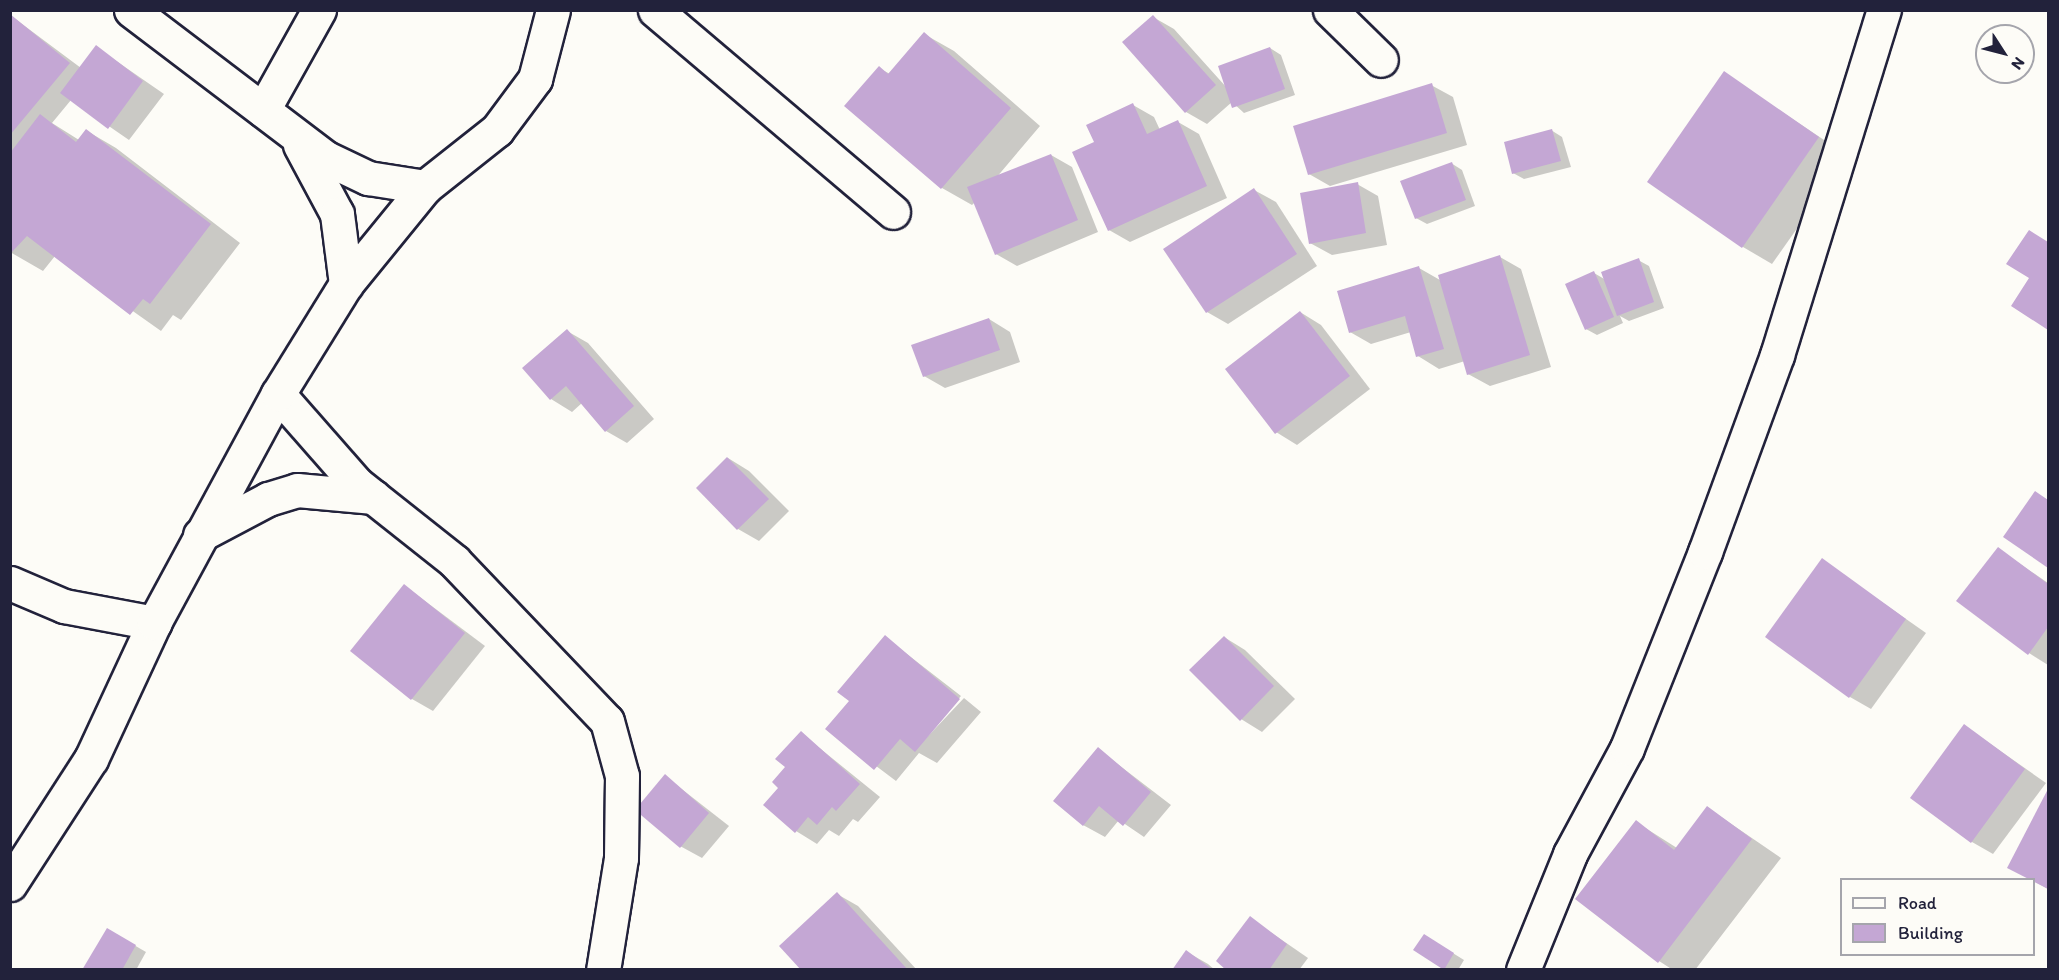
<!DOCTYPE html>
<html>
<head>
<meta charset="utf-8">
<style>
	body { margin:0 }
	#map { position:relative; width:2059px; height:980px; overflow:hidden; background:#fdfcf7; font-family:Itim,sans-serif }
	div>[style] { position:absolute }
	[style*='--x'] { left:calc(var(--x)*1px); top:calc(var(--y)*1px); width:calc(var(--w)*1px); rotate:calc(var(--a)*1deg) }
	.shadow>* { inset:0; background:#0003 }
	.building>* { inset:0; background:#c4a7d4 }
	.roads { filter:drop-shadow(2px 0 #22223b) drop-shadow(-2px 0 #22223b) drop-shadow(0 2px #22223b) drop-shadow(0 -2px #22223b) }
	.minor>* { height:33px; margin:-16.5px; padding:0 16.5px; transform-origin:16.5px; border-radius:16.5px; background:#fdfcf7 }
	span { translate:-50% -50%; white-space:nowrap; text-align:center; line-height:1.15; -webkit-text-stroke:5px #fdfcf7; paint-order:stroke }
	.frame { position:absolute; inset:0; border:12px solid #22223b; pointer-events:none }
	.legend { position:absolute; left:1840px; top:878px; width:195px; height:78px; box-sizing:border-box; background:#fdfcf7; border:2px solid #a5a5ac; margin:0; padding:8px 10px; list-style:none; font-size:18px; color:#22223b }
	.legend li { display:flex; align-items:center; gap:12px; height:30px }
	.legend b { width:30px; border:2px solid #a5a5ac }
	.north { position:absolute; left:1975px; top:24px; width:60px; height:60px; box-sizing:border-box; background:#fdfcf7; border:2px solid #a5a5ac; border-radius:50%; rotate:126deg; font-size:16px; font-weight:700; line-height:24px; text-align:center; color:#22223b }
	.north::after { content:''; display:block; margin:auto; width:21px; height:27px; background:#22223b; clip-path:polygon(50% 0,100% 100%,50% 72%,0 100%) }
</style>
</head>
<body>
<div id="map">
	<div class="shadow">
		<i style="clip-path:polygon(10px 15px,81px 68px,96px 47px,164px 94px,129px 140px,71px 100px,52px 123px,79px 140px,87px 131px,116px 148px,240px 243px,181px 320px,173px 315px,161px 331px,55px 256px,43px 271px,10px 252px)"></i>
		<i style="clip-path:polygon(1153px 17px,1174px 29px,1227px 88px,1270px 48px,1281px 55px,1295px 95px,1244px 113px,1232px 102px,1207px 124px,1186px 112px)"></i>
		<i style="clip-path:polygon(924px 34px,954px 51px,1040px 126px,996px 178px,1051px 155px,1072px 167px,1098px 232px,1017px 266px,996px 254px,975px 202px,972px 205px,942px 188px,846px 105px,879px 68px,890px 74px)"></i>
		<i style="clip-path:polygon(1724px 73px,1848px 156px,1772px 264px,1743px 247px)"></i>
		<i style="clip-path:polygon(1431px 85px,1453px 97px,1467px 145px,1330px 186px,1309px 174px)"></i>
		<i style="clip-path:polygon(1133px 105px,1154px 117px,1160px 130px,1178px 122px,1199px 134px,1227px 198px,1130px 242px,1109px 230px,1096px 143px)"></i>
		<i style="clip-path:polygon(1551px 130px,1562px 137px,1571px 167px,1524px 179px,1513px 173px)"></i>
		<i style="clip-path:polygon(1451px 163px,1462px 170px,1475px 206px,1427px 224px,1416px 218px)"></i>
		<i style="clip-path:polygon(1357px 184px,1378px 196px,1387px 245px,1332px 255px,1310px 243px)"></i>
		<i style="clip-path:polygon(1254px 190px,1276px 202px,1317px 266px,1228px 324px,1207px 312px)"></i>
		<i style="clip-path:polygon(2030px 232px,2048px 243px,2048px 328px,2013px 305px,2031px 278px)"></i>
		<i style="clip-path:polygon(1500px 257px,1521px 269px,1551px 367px,1490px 386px,1468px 374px,1465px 361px,1439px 369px,1418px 356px,1411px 332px,1371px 344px,1350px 332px,1419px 268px,1440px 280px)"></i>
		<i style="clip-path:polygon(1638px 260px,1649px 266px,1664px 308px,1629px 321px,1620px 316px,1623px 323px,1597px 335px,1586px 329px,1594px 273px,1606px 280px)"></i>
		<i style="clip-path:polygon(1300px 312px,1321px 325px,1370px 389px,1297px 445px,1276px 432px)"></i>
		<i style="clip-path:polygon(989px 319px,1010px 332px,1020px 362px,945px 388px,924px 376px)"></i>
		<i style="clip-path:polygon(567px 331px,588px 343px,654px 419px,627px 443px,606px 431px,582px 403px,572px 412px,551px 399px)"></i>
		<i style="clip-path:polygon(728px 458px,749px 471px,789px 511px,759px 541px,738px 529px)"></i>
		<i style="clip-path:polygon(2035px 493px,2048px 500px,2048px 566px,2006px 537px)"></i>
		<i style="clip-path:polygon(1998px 549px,2048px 583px,2048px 665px,2029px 653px)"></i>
		<i style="clip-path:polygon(1822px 560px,1926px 633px,1871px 709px,1850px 697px)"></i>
		<i style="clip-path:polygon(405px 586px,485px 646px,433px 711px,412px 699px)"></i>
		<i style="clip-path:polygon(885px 637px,961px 696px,914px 751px,964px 698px,981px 712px,937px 763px,919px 753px,896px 781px,827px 729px,851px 700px)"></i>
		<i style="clip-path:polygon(1224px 637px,1245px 650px,1295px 699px,1262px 732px,1241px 719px)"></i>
		<i style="clip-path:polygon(1965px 726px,2046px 783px,1993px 854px,1972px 842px)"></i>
		<i style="clip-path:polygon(801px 733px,880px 797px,858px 822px,853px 819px,839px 836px,829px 830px,817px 844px,796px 831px,780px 788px)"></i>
		<i style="clip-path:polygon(1098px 749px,1171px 805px,1144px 837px,1119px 820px,1105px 837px,1083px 825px)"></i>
		<i style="clip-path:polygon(665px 776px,729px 826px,702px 858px,680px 846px)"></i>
		<i style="clip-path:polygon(2048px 793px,2048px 889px,2009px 867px)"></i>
		<i style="clip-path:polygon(1708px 808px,1781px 858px,1695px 970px,1673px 970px,1659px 961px,1636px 822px,1677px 848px)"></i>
		<i style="clip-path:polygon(837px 894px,858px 906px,917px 970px,803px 970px)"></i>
		<i style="clip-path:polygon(1250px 918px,1308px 958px,1299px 970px,1228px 970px)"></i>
		<i style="clip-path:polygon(108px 930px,146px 952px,136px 970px,84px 970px)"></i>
		<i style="clip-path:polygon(1435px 942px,1464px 960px,1458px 970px,1446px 970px,1415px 950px)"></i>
		<i style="clip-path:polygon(1187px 952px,1208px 964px,1215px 970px,1174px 970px)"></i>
	</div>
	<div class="building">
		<i style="clip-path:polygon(10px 14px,70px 63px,10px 135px)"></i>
		<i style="clip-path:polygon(1153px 15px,1216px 85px,1185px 113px,1122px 42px)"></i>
		<i style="clip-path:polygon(924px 32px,1011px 108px,941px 189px,844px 106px,879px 66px,888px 74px)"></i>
		<i style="clip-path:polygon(96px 45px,143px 81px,108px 129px,60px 93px)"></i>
		<i style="clip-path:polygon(1270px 47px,1285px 89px,1232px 108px,1218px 66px)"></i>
		<i style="clip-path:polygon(1724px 71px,1819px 137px,1742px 248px,1647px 182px)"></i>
		<i style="clip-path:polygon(1432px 83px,1447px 133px,1308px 175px,1293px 126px)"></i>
		<i style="clip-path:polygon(1133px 103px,1147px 134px,1178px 120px,1207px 186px,1108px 231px,1072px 152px,1094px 142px,1086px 125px)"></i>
		<i style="clip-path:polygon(40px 114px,76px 142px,86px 129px,211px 224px,150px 304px,143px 299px,130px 315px,27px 236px,10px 254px,10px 153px)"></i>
		<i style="clip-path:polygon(1552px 129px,1561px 161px,1512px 174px,1504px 142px)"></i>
		<i style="clip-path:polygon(1051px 154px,1078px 220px,995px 255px,967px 187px)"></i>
		<i style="clip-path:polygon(1452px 162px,1466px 200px,1415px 219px,1400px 181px)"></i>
		<i style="clip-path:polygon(1358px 182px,1366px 233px,1309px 244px,1300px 193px)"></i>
		<i style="clip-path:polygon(1254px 188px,1297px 254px,1206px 313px,1163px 249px)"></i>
		<i style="clip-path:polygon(2029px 230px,2048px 242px,2048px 330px,2011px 306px,2029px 278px,2006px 264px)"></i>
		<i style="clip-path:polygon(1500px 255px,1530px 355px,1467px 375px,1438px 275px)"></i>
		<i style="clip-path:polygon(1639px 258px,1654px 302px,1617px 316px,1601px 272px)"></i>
		<i style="clip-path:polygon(1419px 266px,1444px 349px,1416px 357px,1405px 316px,1349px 333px,1337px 291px)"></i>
		<i style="clip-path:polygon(1594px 271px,1614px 317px,1585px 330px,1565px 284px)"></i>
		<i style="clip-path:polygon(1300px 311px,1350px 376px,1275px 434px,1225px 369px)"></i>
		<i style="clip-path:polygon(989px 318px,1000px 350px,923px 377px,911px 345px)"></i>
		<i style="clip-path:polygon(567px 329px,634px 406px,605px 432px,566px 386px,550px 400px,522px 368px)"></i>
		<i style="clip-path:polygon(727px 457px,769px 499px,737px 530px,696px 488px)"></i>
		<i style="clip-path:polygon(2035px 491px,2048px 500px,2048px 568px,2003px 537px)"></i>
		<i style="clip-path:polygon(1998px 547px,2048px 584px,2048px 627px,2028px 655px,1956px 601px)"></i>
		<i style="clip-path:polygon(1822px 558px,1906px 619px,1849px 698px,1765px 637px)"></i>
		<i style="clip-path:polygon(404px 584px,465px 633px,411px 700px,350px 651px)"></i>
		<i style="clip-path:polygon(885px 635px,960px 699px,915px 752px,900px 739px,874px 770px,825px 729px,849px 701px,837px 692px)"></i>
		<i style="clip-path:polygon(1224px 636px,1274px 686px,1240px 721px,1189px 670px)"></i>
		<i style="clip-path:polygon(1964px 724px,2025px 769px,1971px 843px,1910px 798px)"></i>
		<i style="clip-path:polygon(801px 731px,860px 784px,836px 811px,832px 807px,817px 825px,808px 817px,795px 833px,763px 805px,778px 788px,772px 782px,785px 767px,775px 759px)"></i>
		<i style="clip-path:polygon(1098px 747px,1151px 792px,1123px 826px,1099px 806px,1083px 826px,1053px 801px)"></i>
		<i style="clip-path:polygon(665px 774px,709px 813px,680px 848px,635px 810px)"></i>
		<i style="clip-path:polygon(2048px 789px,2048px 889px,2007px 868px)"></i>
		<i style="clip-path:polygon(1707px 806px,1752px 839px,1658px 963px,1575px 899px,1636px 820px,1674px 850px)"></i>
		<i style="clip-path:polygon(837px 892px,908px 970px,801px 970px,779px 946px)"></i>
		<i style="clip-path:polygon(1250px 916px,1287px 944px,1269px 970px,1226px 970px,1216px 961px)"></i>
		<i style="clip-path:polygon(107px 928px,136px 945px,122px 970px,82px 970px)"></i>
		<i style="clip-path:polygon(1424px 934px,1454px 953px,1444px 970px,1413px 950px)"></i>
		<i style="clip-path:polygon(1186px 950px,1213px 970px,1172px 970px)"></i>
	</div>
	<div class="roads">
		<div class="minor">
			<i style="--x:131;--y:10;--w:245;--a:37.2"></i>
			<i style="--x:326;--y:158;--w:47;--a:25.5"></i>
			<i style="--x:368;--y:178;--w:58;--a:9"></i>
			<i style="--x:655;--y:10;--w:312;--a:40.3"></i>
			<i style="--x:1330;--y:10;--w:71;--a:44.4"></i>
			<i style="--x:263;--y:110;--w:115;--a:-60.8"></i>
			<i style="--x:300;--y:145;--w:78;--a:61.8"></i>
			<i style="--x:337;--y:214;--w:71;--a:82.7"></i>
			<i style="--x:278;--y:394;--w:120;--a:48.7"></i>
			<i style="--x:357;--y:484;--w:124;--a:38.4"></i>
			<i style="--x:454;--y:561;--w:221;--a:46.3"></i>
			<i style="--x:607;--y:721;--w:57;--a:74.7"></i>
			<i style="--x:622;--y:776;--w:82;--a:90.7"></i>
			<i style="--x:621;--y:858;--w:113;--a:99.1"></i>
			<i style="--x:200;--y:535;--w:77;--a:-27.9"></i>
			<i style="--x:268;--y:499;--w:30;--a:-17"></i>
			<i style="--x:297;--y:490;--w:77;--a:5.2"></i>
			<i style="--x:10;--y:583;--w:59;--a:23.1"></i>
			<i style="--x:64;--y:606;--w:92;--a:10.7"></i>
			<i style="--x:10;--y:884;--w:149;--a:-57.1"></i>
			<i style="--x:91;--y:759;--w:150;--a:-65.1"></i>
			<i style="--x:154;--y:623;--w:260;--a:-61.6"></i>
			<i style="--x:278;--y:394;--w:129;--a:-58.3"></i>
			<i style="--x:346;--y:284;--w:125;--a:-50.8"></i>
			<i style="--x:425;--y:187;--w:92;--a:-38.4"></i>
			<i style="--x:497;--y:130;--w:64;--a:-53.3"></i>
			<i style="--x:535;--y:79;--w:71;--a:-75.4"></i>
			<i style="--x:1523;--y:970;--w:125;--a:-67.9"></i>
			<i style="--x:1570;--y:854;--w:120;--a:-61.7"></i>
			<i style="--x:1627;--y:748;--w:211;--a:-68.3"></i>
			<i style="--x:1705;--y:552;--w:210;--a:-69.9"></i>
			<i style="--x:1777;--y:355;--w:361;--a:-72.8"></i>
		</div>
	</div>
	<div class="frame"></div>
	<ul class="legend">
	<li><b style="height:8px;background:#fdfcf7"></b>Road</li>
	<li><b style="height:16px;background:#c4a7d4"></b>Building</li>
	</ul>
	<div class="north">N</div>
</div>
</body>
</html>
